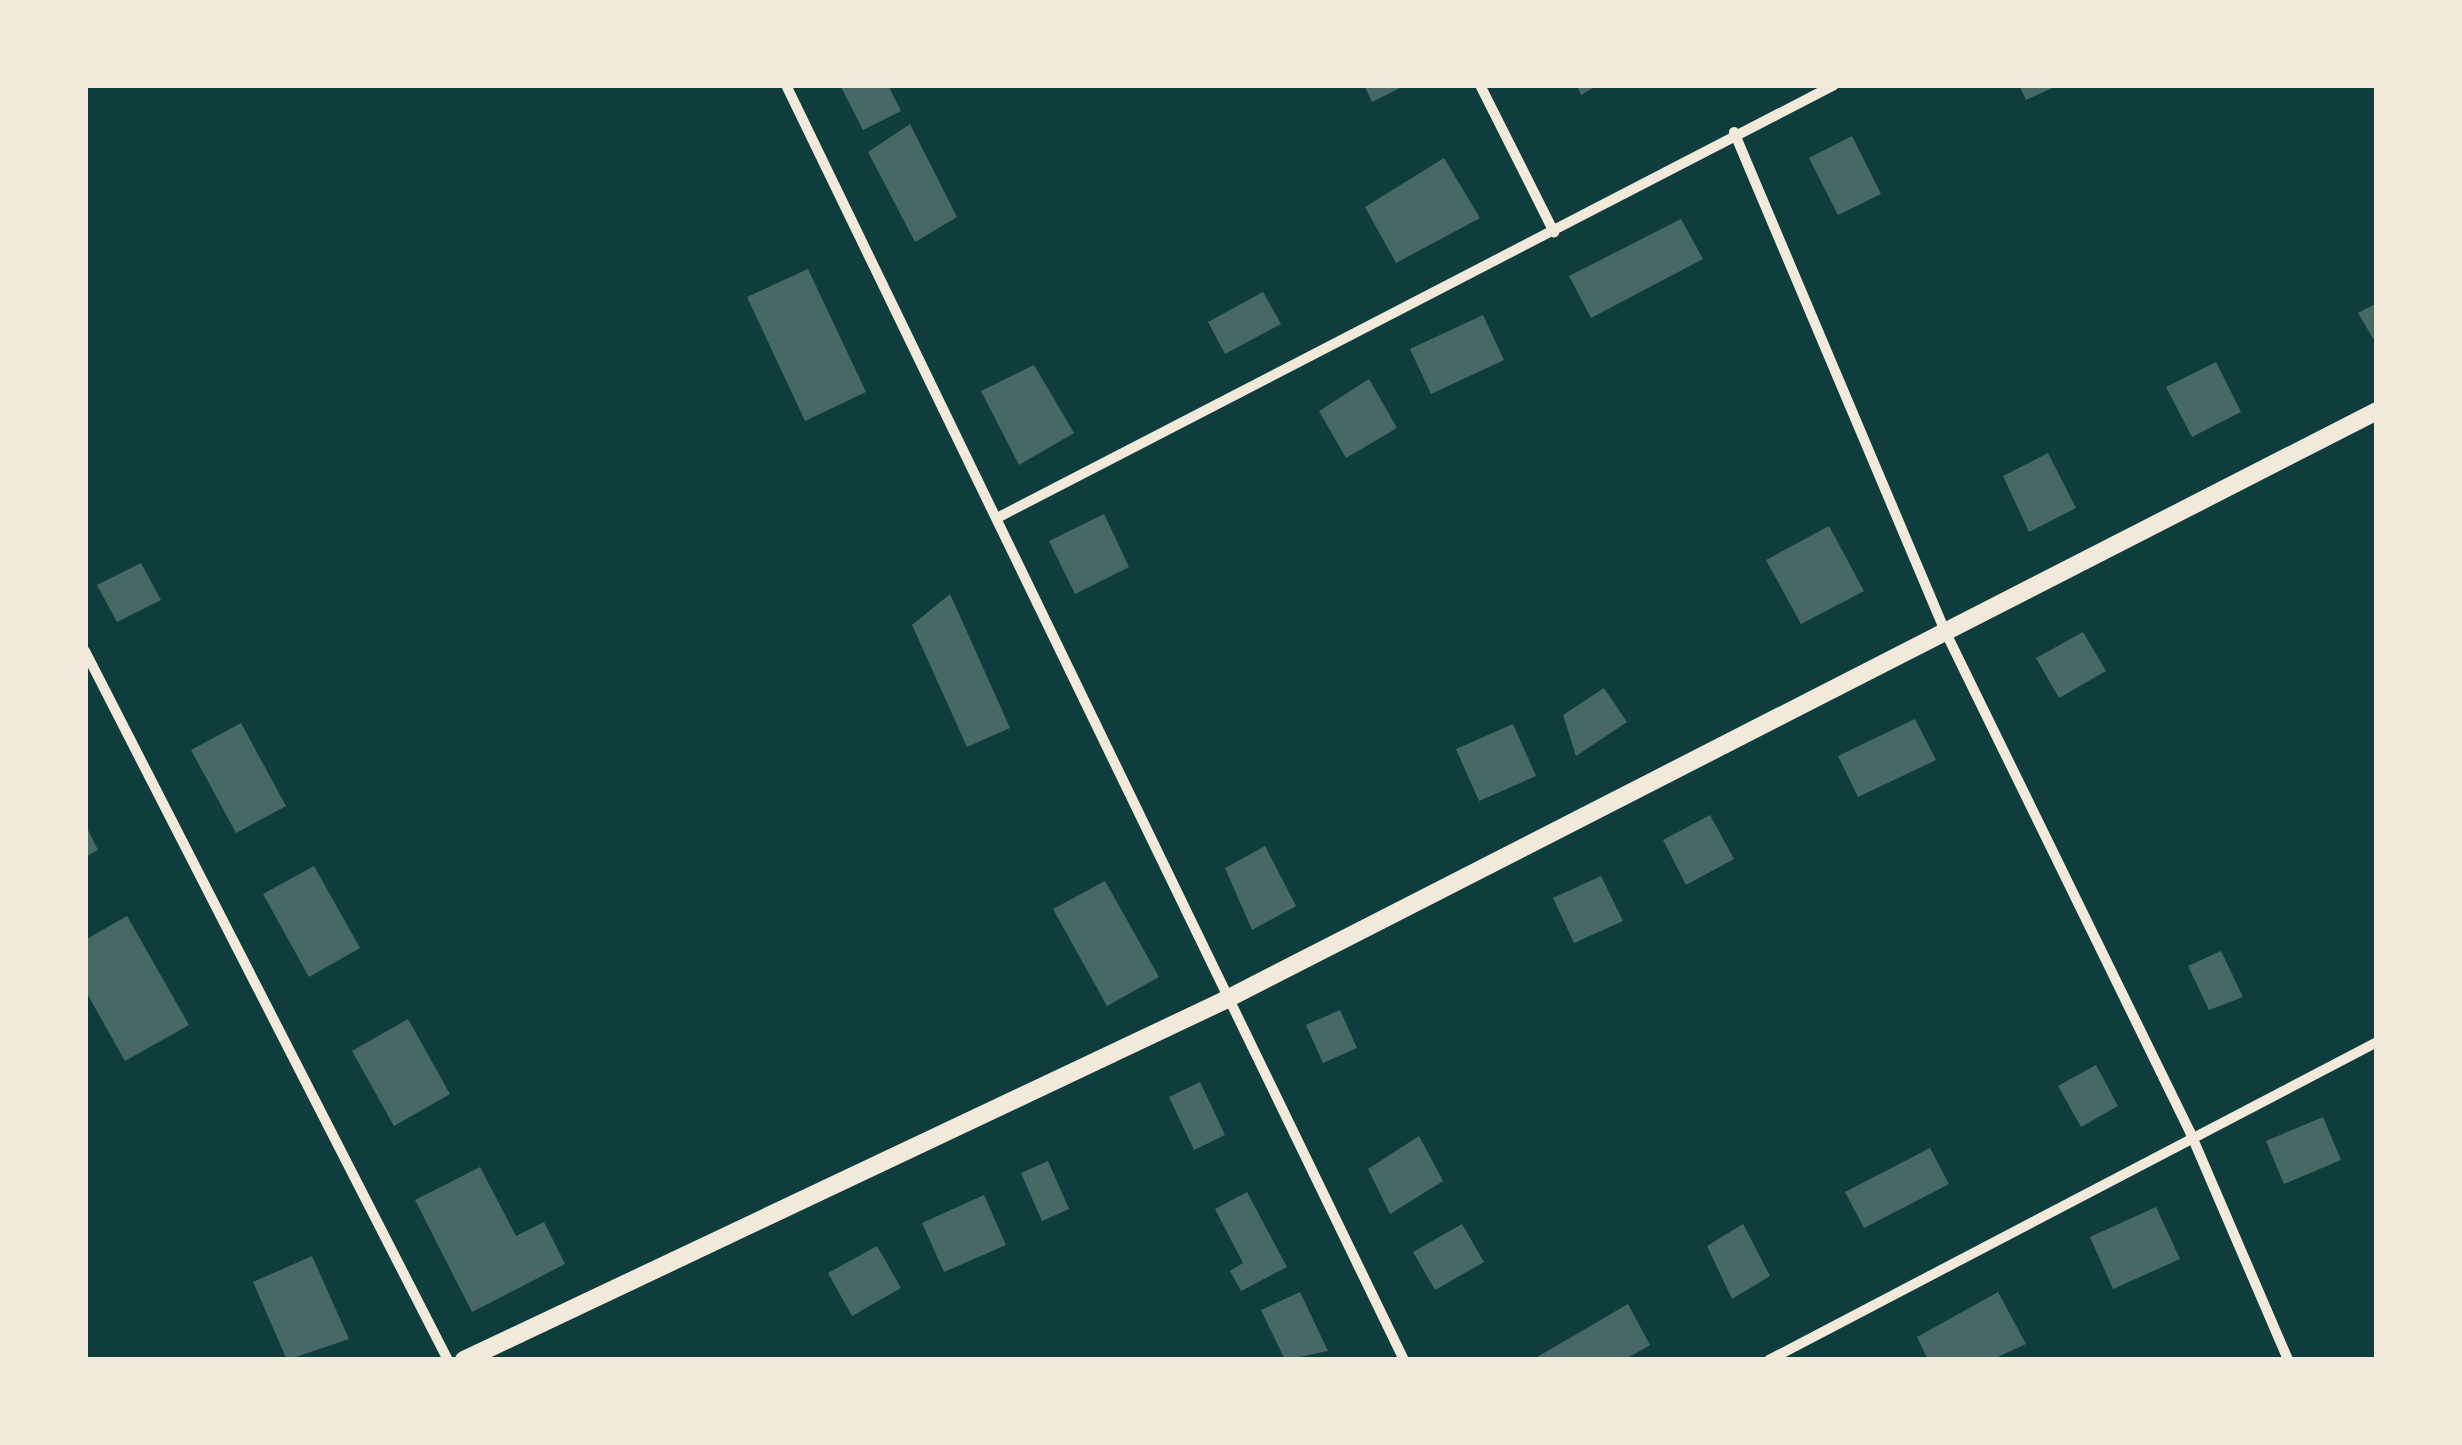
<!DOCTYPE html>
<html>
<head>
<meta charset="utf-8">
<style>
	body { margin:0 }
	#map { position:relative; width:2462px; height:1445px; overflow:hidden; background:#0f3d3e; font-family:"Source Sans 3",sans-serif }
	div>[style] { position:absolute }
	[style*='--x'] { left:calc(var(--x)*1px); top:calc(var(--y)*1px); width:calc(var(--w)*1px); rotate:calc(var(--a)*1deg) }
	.building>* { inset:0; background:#486865 }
	.minor>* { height:10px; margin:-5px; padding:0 5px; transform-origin:5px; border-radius:5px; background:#f1e9da }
	.tertiary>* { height:18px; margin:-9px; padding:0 9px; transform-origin:9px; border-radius:9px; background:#f1e9da }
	span { translate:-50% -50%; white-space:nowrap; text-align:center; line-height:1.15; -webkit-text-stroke:9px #f1e9da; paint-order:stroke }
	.frame { position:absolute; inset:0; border:88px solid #f1e9da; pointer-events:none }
</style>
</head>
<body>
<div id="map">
	<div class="building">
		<i style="clip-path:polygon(840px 85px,888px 85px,901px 111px,863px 130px)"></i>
		<i style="clip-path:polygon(1364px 85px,1406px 85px,1372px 102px)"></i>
		<i style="clip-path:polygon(1577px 85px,1598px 85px,1581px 95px)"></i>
		<i style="clip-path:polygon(2019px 85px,2059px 85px,2026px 100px)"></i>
		<i style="clip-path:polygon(910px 124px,957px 217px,915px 242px,868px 152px)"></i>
		<i style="clip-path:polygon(1852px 136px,1881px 194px,1838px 215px,1809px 158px)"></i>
		<i style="clip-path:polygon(1444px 158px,1480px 218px,1396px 263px,1365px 207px)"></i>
		<i style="clip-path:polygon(1681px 219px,1703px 259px,1591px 318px,1569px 276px)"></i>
		<i style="clip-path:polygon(808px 269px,866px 392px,805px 421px,747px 297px)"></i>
		<i style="clip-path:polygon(1263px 292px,1281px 324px,1225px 354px,1208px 322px)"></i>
		<i style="clip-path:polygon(2377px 303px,2377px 345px,2358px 313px)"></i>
		<i style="clip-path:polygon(1483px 315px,1504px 360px,1431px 394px,1410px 349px)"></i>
		<i style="clip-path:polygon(2216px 362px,2241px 412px,2192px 437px,2166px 387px)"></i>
		<i style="clip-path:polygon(1034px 365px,1074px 433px,1019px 465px,981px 391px)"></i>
		<i style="clip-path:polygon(1369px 379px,1397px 428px,1346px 458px,1319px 411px)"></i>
		<i style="clip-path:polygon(2048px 453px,2076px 508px,2029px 532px,2003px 476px)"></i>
		<i style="clip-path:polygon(1104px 514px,1129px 567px,1075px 594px,1049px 541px)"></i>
		<i style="clip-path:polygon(1829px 526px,1864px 591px,1801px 624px,1766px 560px)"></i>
		<i style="clip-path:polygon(141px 563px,161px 600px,117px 622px,97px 585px)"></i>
		<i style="clip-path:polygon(950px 594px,1010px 728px,967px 747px,912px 625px)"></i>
		<i style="clip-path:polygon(2083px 632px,2106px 671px,2059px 698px,2036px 658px)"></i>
		<i style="clip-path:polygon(1604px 688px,1627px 722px,1576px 756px,1563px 715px)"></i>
		<i style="clip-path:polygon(1915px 719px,1936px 760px,1858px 797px,1838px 756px)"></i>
		<i style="clip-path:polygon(241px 723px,286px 806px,236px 833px,191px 750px)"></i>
		<i style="clip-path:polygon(1513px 724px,1536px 776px,1479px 801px,1456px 749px)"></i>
		<i style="clip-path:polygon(1710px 815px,1734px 859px,1686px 885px,1663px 840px)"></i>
		<i style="clip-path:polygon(85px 824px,98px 850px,85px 857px)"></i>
		<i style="clip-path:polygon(1265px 846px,1296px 906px,1252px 930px,1225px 868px)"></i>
		<i style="clip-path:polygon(314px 866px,360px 948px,309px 977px,263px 894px)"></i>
		<i style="clip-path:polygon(1601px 876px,1623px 921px,1574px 943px,1553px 898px)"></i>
		<i style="clip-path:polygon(1105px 881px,1159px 977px,1107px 1006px,1053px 909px)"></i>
		<i style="clip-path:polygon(127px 916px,189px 1025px,125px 1061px,85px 990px,85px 940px)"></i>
		<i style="clip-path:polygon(2221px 951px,2243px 997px,2209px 1010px,2188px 966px)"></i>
		<i style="clip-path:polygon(1340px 1010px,1357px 1048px,1323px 1063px,1306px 1025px)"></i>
		<i style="clip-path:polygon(408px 1019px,450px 1094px,394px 1126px,352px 1051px)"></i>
		<i style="clip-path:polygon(2096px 1065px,2118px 1106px,2081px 1127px,2058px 1086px)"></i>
		<i style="clip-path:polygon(1200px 1082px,1225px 1135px,1194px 1150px,1169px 1097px)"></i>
		<i style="clip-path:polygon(2323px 1117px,2341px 1160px,2284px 1184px,2266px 1141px)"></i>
		<i style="clip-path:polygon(1419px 1136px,1443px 1181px,1390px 1214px,1368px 1169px)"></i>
		<i style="clip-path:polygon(1930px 1148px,1949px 1184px,1864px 1228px,1845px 1192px)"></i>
		<i style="clip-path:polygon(1048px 1161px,1069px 1209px,1042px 1221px,1021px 1173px)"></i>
		<i style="clip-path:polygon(480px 1167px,516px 1236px,544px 1222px,565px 1264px,472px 1312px,415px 1200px)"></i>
		<i style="clip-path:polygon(1247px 1192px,1287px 1267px,1241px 1291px,1230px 1271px,1243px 1263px,1215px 1209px)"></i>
		<i style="clip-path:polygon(984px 1195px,1006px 1245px,944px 1272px,922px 1223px)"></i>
		<i style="clip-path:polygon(2156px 1207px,2180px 1259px,2113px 1289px,2090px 1237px)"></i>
		<i style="clip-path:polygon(1462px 1224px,1484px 1262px,1435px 1290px,1413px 1252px)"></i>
		<i style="clip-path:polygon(1743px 1224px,1770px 1276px,1732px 1299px,1707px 1246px)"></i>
		<i style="clip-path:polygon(877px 1246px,901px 1288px,852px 1316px,828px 1273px)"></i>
		<i style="clip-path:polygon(312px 1256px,349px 1339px,287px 1360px,253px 1282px)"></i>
		<i style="clip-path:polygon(1300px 1292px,1328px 1351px,1285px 1360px,1261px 1310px)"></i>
		<i style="clip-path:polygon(1998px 1292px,2026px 1344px,1991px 1360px,1928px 1360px,1917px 1337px)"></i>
		<i style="clip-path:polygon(1628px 1304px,1650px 1345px,1624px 1360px,1532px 1360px)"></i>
	</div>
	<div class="minor">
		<i style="--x:786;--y:85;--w:1417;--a:64.14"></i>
		<i style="--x:1480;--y:85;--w:165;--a:63.3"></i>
		<i style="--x:1734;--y:132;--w:542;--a:67.08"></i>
		<i style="--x:1945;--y:631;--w:558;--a:63.94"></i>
		<i style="--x:2190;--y:1132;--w:248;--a:66.7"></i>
		<i style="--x:997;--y:518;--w:942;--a:-27.35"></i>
		<i style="--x:85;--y:651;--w:797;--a:62.89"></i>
		<i style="--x:1769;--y:1360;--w:686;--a:-27.61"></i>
	</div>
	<div class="tertiary">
		<i style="--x:464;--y:1360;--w:840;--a:-25.31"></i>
		<i style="--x:1223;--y:1001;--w:1296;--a:-27.08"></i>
	</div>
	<div class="frame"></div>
</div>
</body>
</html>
